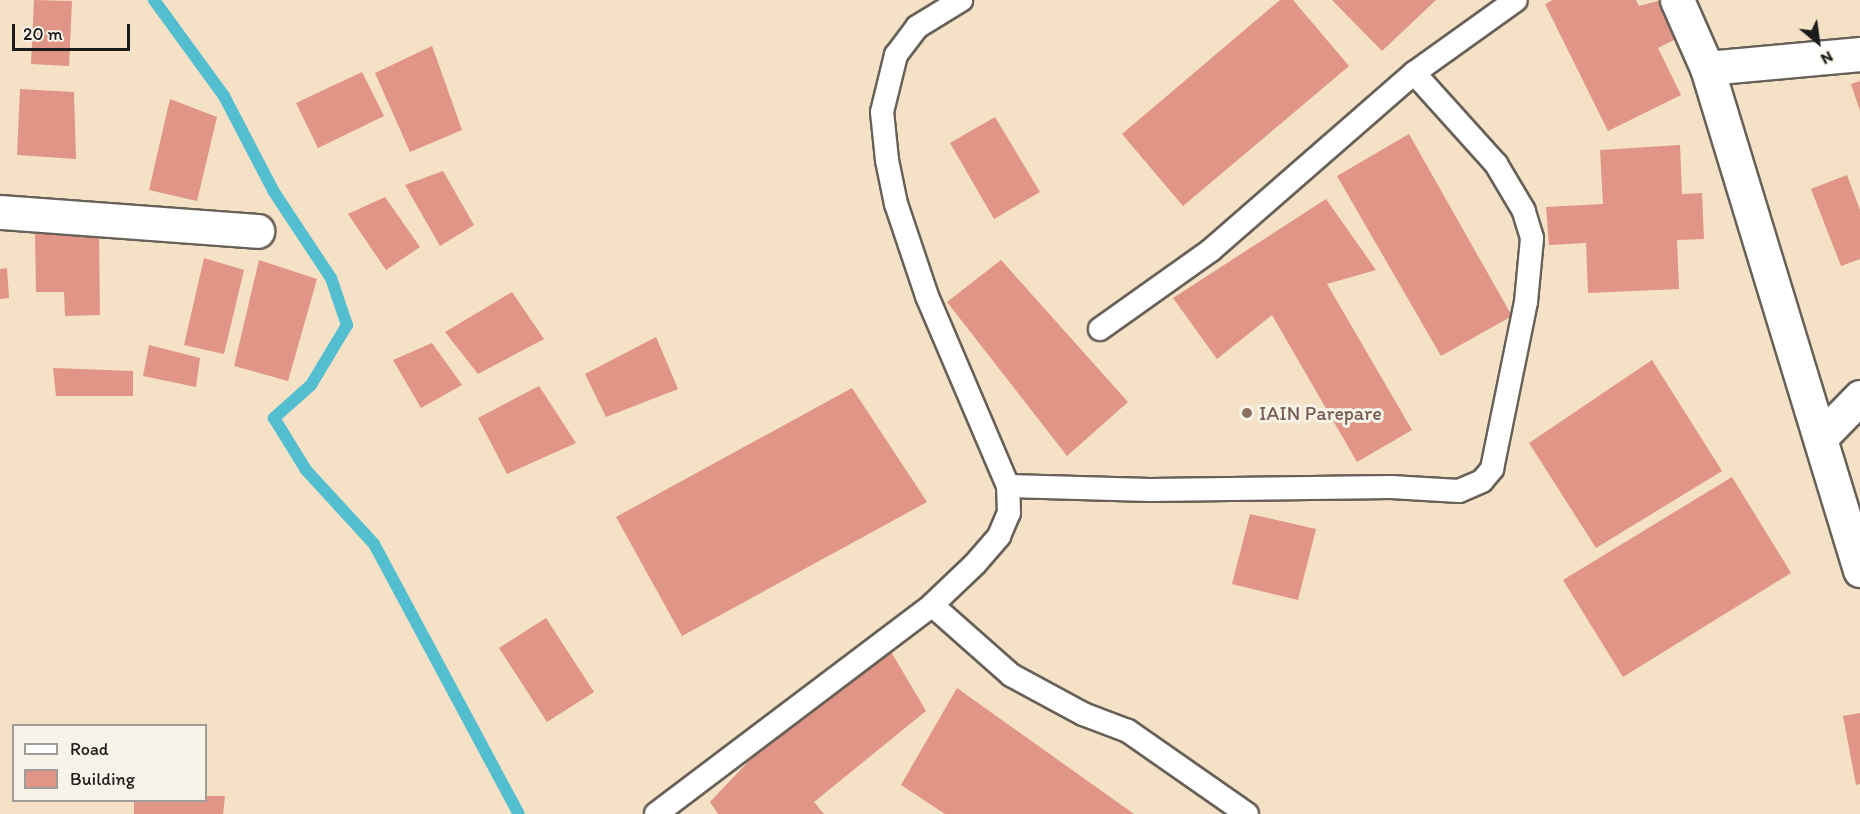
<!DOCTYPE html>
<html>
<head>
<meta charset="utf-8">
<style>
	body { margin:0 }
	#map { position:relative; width:1860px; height:814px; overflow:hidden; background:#f4e1c6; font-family:Itim,sans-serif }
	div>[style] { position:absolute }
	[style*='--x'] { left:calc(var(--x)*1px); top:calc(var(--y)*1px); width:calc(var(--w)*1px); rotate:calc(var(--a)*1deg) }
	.stream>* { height:12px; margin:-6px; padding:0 6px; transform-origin:6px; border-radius:6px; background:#53becf }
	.building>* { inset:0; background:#e09586 }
	.roads { filter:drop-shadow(2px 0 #686158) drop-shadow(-2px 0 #686158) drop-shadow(0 2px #686158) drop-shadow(0 -2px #686158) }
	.lane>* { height:22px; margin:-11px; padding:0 11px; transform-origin:11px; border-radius:11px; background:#fff }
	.street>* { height:33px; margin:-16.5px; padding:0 16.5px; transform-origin:16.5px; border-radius:16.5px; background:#fff }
	.dots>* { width:16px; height:16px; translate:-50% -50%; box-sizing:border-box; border:3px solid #f7f3e8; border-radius:50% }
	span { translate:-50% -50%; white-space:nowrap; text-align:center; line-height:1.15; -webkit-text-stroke:6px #f7f3e8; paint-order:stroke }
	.education-label { font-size:20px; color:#785e54 }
	.left { translate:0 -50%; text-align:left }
	.legend { position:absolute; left:12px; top:724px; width:195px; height:78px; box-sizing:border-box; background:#f7f3e8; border:2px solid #9f9d96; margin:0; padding:8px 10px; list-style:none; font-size:18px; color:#1c1c1c }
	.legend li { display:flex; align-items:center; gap:12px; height:30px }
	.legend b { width:30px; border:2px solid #9f9d96 }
	.north { position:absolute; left:1788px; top:12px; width:60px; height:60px; -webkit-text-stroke:4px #f7f3e8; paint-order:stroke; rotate:151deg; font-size:16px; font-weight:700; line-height:24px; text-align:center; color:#1c1c1c }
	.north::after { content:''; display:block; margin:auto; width:21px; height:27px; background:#1c1c1c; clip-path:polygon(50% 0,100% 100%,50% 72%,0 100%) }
	.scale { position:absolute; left:12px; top:24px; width:118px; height:27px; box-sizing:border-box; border:3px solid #1c1c1c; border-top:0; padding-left:8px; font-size:18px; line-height:21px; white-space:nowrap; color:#1c1c1c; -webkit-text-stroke:4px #f7f3e8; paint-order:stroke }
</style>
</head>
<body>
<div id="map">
	<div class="stream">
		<i style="--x:154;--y:0;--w:119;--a:53.9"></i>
		<i style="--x:224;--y:96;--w:108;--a:62.5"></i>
		<i style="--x:274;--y:192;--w:103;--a:56.5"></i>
		<i style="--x:331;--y:278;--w:50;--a:71.2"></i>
		<i style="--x:347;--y:325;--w:70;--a:121"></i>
		<i style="--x:311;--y:385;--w:50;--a:138.3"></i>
		<i style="--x:274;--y:418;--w:61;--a:58.4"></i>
		<i style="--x:306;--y:470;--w:100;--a:47.4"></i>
		<i style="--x:374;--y:544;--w:306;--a:61.8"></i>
	</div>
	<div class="building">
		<i style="clip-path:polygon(34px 0,72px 1px,69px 66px,31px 64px)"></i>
		<i style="clip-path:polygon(1280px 0,1293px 0,1349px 66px,1183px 206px,1122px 134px)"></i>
		<i style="clip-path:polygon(1332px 0,1436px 0,1382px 51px)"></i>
		<i style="clip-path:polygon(1553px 0,1636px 0,1639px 6px,1662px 0,1680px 37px,1658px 48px,1681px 95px,1608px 131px,1545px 4px)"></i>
		<i style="clip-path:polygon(432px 46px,462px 130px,410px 152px,375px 73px)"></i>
		<i style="clip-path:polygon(362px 72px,384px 116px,318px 148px,296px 103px)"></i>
		<i style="clip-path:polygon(1860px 81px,1860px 111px,1851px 84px)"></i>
		<i style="clip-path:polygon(20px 89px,74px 92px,76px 159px,17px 155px)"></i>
		<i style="clip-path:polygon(170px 99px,217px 117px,197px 201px,149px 190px)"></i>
		<i style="clip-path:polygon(995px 117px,1040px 192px,994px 219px,950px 143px)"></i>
		<i style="clip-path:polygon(1409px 134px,1512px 316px,1441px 356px,1337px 176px)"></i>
		<i style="clip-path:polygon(1680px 145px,1682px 194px,1702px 193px,1704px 239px,1677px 240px,1679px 289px,1588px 293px,1586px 243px,1549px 245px,1546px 207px,1603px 204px,1600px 150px)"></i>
		<i style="clip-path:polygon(443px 171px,474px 225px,440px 246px,405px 185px)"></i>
		<i style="clip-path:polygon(1847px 175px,1860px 210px,1860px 259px,1841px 266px,1811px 189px)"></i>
		<i style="clip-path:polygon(385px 197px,420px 247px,386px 270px,348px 214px)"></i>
		<i style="clip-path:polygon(1326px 199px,1376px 270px,1327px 284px,1412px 430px,1357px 462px,1272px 315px,1217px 359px,1173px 298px)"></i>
		<i style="clip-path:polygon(99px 232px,100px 315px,65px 316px,64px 292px,36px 292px,35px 233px)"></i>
		<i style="clip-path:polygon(204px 258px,244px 270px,224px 354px,184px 345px)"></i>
		<i style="clip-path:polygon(259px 260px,317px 279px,288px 381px,234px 366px)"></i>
		<i style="clip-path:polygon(1001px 260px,1128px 402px,1067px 456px,947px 302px)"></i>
		<i style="clip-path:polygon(7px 268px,9px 298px,0 299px,0 269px)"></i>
		<i style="clip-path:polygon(512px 292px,544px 339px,478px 374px,445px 332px)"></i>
		<i style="clip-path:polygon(656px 337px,678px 389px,606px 417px,585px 374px)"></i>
		<i style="clip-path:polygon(432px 343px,462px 385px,421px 408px,393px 360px)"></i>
		<i style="clip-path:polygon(149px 345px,200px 358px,196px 387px,143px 376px)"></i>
		<i style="clip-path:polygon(1652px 360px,1722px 471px,1596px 548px,1529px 443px)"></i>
		<i style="clip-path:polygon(53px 368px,133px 371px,133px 396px,56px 396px)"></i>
		<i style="clip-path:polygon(539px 386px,576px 443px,507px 474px,478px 418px)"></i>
		<i style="clip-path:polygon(852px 388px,927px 502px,682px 636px,616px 517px)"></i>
		<i style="clip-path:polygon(1732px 477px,1791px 573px,1623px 677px,1563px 580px)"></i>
		<i style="clip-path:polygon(1250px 514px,1316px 529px,1298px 600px,1232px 584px)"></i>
		<i style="clip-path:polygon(546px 618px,594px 692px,547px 722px,499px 648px)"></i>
		<i style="clip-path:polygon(890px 650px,926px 711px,814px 802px,824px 814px,718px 814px,710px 802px,763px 746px)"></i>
		<i style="clip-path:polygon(957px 688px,1134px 814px,945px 814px,901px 785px)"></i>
		<i style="clip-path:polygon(1860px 713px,1860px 784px,1856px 785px,1843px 716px)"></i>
		<i style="clip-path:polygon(206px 796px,225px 796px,223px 814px,134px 814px,134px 801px,206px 801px)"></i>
	</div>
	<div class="roads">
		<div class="lane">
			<i style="--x:1100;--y:329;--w:136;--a:-35.4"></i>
			<i style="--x:1211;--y:250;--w:269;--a:-41.1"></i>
			<i style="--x:1414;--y:73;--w:125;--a:-35.6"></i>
			<i style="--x:1008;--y:486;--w:142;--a:1.6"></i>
			<i style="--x:1150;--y:490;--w:241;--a:-0.7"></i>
			<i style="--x:1391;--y:487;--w:68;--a:3.4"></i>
			<i style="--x:1459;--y:491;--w:25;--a:-23"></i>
			<i style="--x:1482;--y:481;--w:16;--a:-50"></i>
			<i style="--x:1492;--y:469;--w:170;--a:-78.5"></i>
			<i style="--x:1526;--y:302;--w:64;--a:-84.6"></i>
			<i style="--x:1532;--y:238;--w:28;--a:-107"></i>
			<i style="--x:1524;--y:211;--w:55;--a:-120.8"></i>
			<i style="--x:1496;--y:164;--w:122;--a:-132"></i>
			<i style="--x:932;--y:605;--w:106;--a:41.5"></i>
			<i style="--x:1011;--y:675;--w:82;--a:28.4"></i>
			<i style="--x:1083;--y:714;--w:48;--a:20.7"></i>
			<i style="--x:1128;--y:731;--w:145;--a:34.9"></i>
			<i style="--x:656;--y:814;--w:346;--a:-37.1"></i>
			<i style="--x:932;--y:605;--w:59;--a:-43.6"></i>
			<i style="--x:975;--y:564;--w:37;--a:-49"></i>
			<i style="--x:999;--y:536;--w:25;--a:-67"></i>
			<i style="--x:1009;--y:513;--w:27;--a:-92"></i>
			<i style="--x:1008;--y:486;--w:207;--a:-113.1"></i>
			<i style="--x:927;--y:296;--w:97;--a:-108.6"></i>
			<i style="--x:896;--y:204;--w:45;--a:-101.6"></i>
			<i style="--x:887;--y:160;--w:48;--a:-95.9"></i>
			<i style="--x:882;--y:112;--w:59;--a:-76.2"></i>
			<i style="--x:896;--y:55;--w:35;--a:-53"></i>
			<i style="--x:917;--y:27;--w:52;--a:-31.5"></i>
		</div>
		<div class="street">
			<i style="--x:1677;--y:0;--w:74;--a:66.2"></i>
			<i style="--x:1707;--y:68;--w:525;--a:73.05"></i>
			<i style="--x:1707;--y:68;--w:154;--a:-5.2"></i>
			<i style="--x:0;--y:212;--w:258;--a:4.2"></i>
			<i style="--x:1821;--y:437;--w:56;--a:-45.7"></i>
		</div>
	</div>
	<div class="dots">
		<i style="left:1247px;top:413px;background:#8d6e63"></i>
	</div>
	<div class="education-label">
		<span class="left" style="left:1259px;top:413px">IAIN Parepare</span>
	</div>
	<ul class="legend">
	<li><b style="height:8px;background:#fff"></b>Road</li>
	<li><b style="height:16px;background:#e09586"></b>Building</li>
	</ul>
	<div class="north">N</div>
	<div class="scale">20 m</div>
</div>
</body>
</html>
